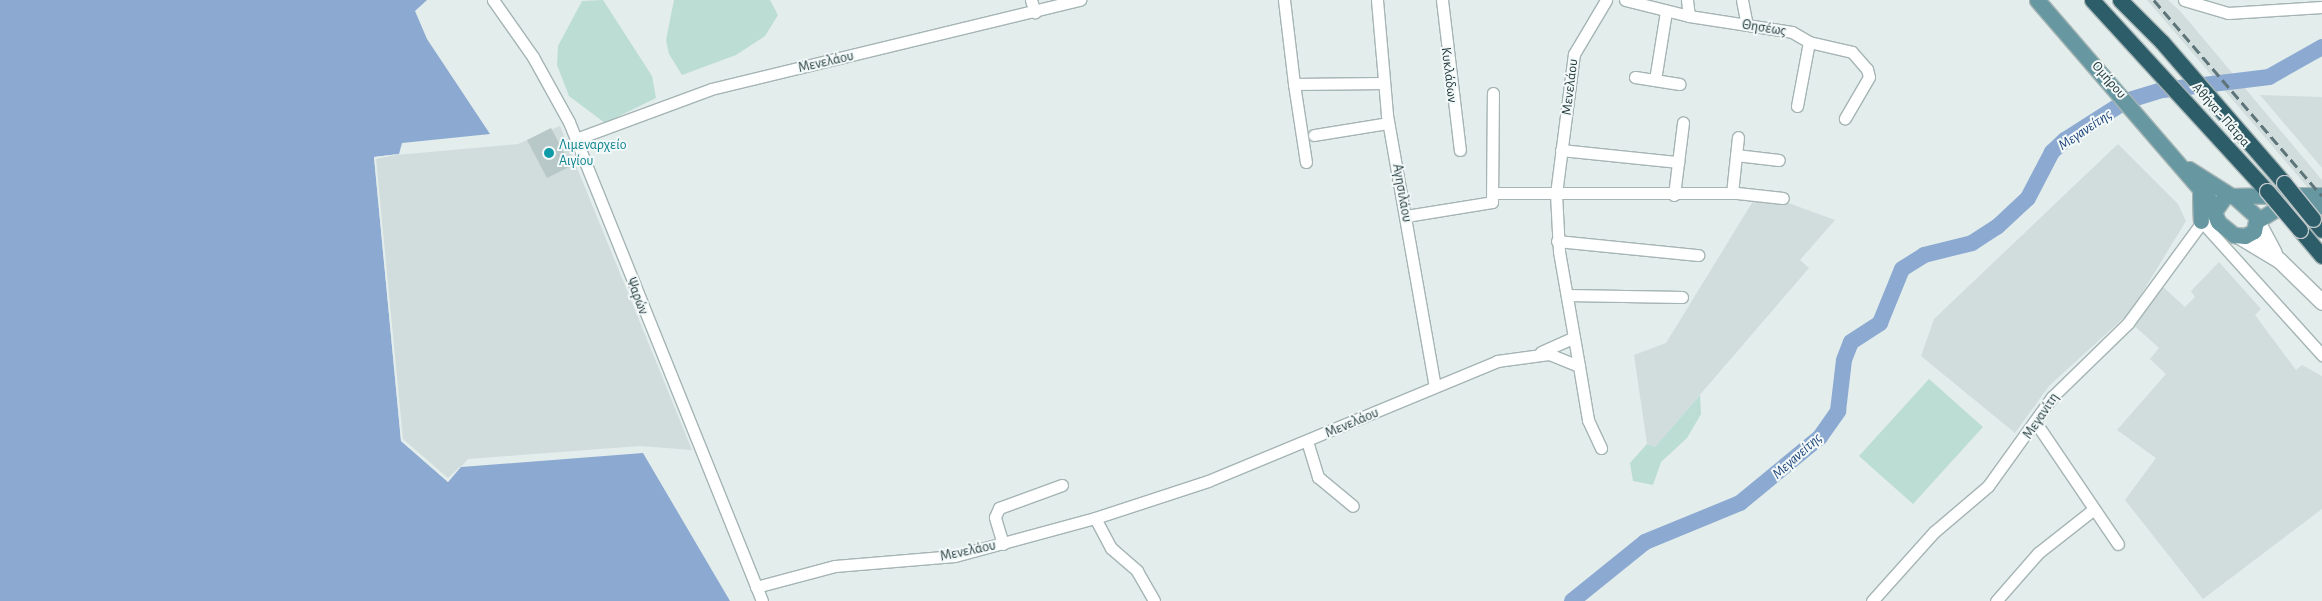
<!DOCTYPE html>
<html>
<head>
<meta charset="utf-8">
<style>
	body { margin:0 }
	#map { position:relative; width:2322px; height:601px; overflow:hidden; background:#e3edec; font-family:"Alegreya Sans",sans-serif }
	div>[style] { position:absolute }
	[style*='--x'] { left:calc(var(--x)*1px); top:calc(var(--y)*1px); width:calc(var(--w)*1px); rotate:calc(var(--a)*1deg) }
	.built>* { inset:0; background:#d1dcdc }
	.green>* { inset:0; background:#bcddd3 }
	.water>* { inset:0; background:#8ba9d1 }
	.pier>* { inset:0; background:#e3edec }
	.river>* { height:16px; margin:-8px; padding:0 8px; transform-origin:8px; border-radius:8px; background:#8ba9d1 }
	.building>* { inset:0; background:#b8c7c7 }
	.roads { filter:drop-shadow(1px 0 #a5b4b4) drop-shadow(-1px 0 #a5b4b4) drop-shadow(0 1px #a5b4b4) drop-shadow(0 -1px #a5b4b4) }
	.minor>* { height:11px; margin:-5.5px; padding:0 5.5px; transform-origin:5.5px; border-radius:5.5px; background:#fff }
	.secondary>* { height:15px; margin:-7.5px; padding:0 7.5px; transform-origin:7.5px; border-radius:7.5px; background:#fff }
	.primary>* { height:15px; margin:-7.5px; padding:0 7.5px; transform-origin:7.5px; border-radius:7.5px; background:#6798a2 }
	.motorway>* { height:15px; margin:-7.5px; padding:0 7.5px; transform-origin:7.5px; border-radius:7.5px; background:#2e5d6a }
	.rail>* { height:2.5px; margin-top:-1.25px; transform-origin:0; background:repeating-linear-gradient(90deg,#5d7579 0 10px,transparent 0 15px) }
	.bridges { filter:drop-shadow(1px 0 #c1c8c9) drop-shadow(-1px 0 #c1c8c9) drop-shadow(0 1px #c1c8c9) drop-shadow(0 -1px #c1c8c9) }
	.motorway-bridge>* { height:15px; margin:-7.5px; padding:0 7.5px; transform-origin:7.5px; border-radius:7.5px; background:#2e5d6a }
	.dots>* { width:14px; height:14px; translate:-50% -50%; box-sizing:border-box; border:2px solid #f3f9f8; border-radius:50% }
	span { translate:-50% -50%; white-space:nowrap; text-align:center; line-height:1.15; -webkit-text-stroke:4px #f3f9f8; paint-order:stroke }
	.street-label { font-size:14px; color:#223a3e }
	.culture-label { font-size:14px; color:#0d838f }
	.left { translate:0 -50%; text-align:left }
	.water-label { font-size:15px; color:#1d437a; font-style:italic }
</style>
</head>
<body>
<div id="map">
	<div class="built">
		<i style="clip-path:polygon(2147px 0,2168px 0,2181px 12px,2322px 180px,2322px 204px)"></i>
		<i style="clip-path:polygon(2260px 95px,2322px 97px,2322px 168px)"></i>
		<i style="clip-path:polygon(560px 126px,692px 450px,640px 446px,468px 459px,448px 482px,401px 441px,374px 157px,518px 144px)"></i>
		<i style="clip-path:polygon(2118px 144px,2178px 204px,2186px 221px,2131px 311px,2049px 386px,2015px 433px,1921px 356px,1934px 319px)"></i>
		<i style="clip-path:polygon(1755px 198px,1777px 199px,1835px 220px,1800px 260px,1809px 268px,1655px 447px,1647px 444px,1634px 355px,1666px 343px)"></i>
		<i style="clip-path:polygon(2219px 262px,2261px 309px,2255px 315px,2296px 370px,2302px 365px,2322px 376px,2322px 509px,2203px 599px,2125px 500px,2156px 458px,2117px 430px,2166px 374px,2150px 359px,2159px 348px,2130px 322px,2142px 316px,2160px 284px,2185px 307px,2195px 297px,2191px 291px)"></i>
	</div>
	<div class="green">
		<i style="clip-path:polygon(603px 0,652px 76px,656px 98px,605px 123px,569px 96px,557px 65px,558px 46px,582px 1px)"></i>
		<i style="clip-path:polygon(674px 0,770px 0,778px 15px,765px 36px,736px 55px,682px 75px,669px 54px,666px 40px)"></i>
		<i style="clip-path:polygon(1929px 379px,1983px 427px,1913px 504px,1859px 456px)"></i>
		<i style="clip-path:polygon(1700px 395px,1701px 414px,1687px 438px,1661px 462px,1653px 485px,1633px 481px,1630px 463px,1647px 444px,1655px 447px)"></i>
	</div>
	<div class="water">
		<i style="clip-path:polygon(0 0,427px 0,415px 11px,427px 39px,490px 134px,402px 143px,399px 154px,374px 157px,401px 441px,448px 482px,461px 467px,643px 453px,730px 601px,0 601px)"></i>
	</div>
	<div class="pier">
		<i style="clip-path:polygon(399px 154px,376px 159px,403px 439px,448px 478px,463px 464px,448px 482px,401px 441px,374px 157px)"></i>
	</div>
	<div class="river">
		<i style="--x:1572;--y:601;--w:94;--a:-38.9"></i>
		<i style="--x:1645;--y:542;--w:103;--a:-22.3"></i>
		<i style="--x:1740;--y:503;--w:104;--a:-39.5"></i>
		<i style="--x:1820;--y:437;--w:32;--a:-55"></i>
		<i style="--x:1838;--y:411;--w:51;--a:-83.3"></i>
		<i style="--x:1844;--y:360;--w:19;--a:-69"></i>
		<i style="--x:1851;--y:342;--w:35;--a:-33"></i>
		<i style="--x:1880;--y:323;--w:58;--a:-67.8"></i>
		<i style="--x:1902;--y:269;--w:26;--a:-32"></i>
		<i style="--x:1924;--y:255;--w:49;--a:-14"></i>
		<i style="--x:1972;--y:243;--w:30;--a:-33"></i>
		<i style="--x:1997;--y:227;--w:42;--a:-43.1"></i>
		<i style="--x:2028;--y:198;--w:52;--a:-62.4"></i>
		<i style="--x:2052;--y:152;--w:18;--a:-43"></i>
		<i style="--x:2065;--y:140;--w:72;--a:-32.6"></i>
		<i style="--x:2126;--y:101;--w:39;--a:-17"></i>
		<i style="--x:2163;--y:90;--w:107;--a:-7"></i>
		<i style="--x:2269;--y:77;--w:61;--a:-29.5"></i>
	</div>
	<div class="building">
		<i style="clip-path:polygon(551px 128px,571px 166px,547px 178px,527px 140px)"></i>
	</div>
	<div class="roads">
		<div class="minor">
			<i style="--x:493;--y:0;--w:70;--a:54.9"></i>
			<i style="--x:533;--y:57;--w:74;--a:61"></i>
			<i style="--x:569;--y:122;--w:516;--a:68.05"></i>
			<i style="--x:1031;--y:0;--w:13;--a:72"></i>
			<i style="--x:1284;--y:0;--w:85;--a:83.2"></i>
			<i style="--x:1294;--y:84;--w:90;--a:-0.6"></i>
			<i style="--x:1377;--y:0;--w:115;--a:85"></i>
			<i style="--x:1387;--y:115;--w:275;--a:80"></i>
			<i style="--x:1442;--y:0;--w:151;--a:83.2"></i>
			<i style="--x:1625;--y:0;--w:66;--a:14"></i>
			<i style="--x:1689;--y:16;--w:104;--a:8.8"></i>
			<i style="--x:1792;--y:32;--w:20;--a:30"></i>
			<i style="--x:1809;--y:42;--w:44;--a:13.1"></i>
			<i style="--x:1852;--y:52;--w:23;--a:49"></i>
			<i style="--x:1867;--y:69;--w:8;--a:76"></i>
			<i style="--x:1869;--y:77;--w:48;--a:120.3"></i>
			<i style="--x:1687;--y:0;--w:16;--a:83"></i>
			<i style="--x:1742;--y:0;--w:25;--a:79"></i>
			<i style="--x:2184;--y:0;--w:46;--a:16.5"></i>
			<i style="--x:2228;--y:13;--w:94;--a:-3.7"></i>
			<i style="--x:1635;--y:77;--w:45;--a:9"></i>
			<i style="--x:1655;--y:80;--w:70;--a:-80.9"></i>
			<i style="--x:1294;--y:84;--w:79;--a:81.3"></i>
			<i style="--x:1797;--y:106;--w:65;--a:-79.4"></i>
			<i style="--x:1314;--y:135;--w:75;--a:-9.2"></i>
			<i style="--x:576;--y:139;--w:144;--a:-20.3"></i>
			<i style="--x:711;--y:89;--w:380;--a:-13.6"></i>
			<i style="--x:1561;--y:150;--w:118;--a:5.9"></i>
			<i style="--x:1736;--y:155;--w:43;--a:6.6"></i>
			<i style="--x:1493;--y:193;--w:244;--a:0"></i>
			<i style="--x:1737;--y:193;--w:46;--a:6.2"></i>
			<i style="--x:1732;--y:193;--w:56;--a:-83.9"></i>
			<i style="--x:1674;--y:195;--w:73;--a:-82.9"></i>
			<i style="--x:1406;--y:216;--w:87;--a:-9.2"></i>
			<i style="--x:1492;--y:202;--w:109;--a:-89.5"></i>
			<i style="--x:2201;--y:221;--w:181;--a:47.9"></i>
			<i style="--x:1557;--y:241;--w:142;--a:5.7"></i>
			<i style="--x:1567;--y:295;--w:115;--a:1"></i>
			<i style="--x:1541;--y:352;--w:36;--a:-24"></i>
			<i style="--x:1579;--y:366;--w:55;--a:80.5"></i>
			<i style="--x:1588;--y:420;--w:31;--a:65"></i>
			<i style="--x:2036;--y:423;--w:146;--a:55.9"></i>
			<i style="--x:1307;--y:441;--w:38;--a:73"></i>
			<i style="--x:1318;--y:477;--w:45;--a:39.6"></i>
			<i style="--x:1095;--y:518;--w:34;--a:62"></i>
			<i style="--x:1111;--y:548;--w:35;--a:41"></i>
			<i style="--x:1137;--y:571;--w:34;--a:60"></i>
			<i style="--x:1003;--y:544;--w:28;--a:-107"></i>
			<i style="--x:995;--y:517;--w:10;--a:-66"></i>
			<i style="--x:999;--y:508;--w:67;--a:-20.1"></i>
			<i style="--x:756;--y:587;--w:82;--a:-14.9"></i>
			<i style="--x:835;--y:566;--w:120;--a:-4.8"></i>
			<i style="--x:955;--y:556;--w:145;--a:-15.2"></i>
			<i style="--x:1095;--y:518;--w:119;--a:-18.1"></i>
			<i style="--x:1208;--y:481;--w:313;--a:-22.5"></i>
			<i style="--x:1497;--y:361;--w:52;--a:-7.7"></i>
			<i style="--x:1549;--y:354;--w:32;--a:22"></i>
			<i style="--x:1579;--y:366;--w:117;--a:-99.9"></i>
			<i style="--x:1559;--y:251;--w:57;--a:-93"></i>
			<i style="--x:1556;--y:194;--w:141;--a:-82.7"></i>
			<i style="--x:1574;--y:54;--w:63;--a:-59.3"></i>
			<i style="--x:1872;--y:601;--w:93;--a:-48.1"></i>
			<i style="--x:1934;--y:532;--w:71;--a:-40.4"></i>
			<i style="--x:1988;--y:486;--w:110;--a:-54.3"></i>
			<i style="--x:2052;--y:397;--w:106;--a:-44.2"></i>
			<i style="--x:2128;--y:323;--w:132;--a:-53.7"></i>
			<i style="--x:1996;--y:601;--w:64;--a:-48.8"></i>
			<i style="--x:2038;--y:553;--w:71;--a:-38.2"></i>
		</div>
		<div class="secondary">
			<i style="--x:2257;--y:221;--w:36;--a:62"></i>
			<i style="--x:2239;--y:236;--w:47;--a:31"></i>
			<i style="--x:2279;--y:260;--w:60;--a:44.3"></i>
		</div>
		<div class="primary">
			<i style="--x:2037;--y:0;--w:262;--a:49.2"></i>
			<i style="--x:2208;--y:198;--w:26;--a:67"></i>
			<i style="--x:2218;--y:222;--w:21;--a:39"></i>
			<i style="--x:2234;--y:235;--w:11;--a:5"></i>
			<i style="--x:2245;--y:236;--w:10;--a:-29"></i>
			<i style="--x:2254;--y:231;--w:14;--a:-78"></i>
			<i style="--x:2257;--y:217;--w:31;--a:-138"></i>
			<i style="--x:2189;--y:169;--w:49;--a:32.4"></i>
			<i style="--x:2200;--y:194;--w:27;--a:88"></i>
			<i style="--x:2214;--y:212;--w:19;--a:-55"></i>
			<i style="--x:2225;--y:196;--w:97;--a:-0.6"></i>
			<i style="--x:2257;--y:221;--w:26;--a:-32"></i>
			<i style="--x:2279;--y:207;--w:43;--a:-1.3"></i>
		</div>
		<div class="motorway">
			<i style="--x:2092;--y:0;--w:259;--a:47.5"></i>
			<i style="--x:2120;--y:0;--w:59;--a:45"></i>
			<i style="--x:2162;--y:42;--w:186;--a:49.1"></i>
			<i style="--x:2313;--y:219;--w:14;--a:51"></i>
			<i style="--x:2300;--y:230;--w:34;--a:50"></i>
		</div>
	</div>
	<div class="rail">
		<i style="--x:2154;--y:0;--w:258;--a:49.4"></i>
	</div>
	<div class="bridges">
		<div class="motorway-bridge">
			<i style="--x:2284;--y:183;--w:46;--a:51.1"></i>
			<i style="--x:2267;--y:191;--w:51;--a:49.8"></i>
		</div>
	</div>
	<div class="dots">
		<i style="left:549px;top:153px;background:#0f9aa8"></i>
	</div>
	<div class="street-label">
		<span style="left:1764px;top:28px;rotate:9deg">Θησέως</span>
		<span style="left:826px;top:62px;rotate:-13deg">Μενελάου</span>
		<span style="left:1449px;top:75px;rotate:83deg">Κυκλάδων</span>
		<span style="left:2109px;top:80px;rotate:49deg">Ομήρου</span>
		<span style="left:1570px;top:87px;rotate:-83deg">Μενελάου</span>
		<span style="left:2221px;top:115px;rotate:49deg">Αθήνα - Πάτρα</span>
		<span style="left:1402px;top:193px;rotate:80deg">Αγησιλάου</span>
		<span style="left:637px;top:296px;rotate:69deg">Ψαρών</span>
		<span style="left:2041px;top:416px;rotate:-56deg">Μεγανίτη</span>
		<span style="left:1352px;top:423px;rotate:-23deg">Μενελάου</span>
		<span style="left:968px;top:551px;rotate:-12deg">Μενελάου</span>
	</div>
	<div class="culture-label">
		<span class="left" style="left:559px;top:153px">Λιμεναρχείο<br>Αιγίου</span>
	</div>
	<div class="water-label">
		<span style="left:2085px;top:130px;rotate:-34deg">Μεγανείτης</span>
		<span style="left:1797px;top:456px;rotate:-42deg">Μεγανείτης</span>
	</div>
</div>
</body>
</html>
